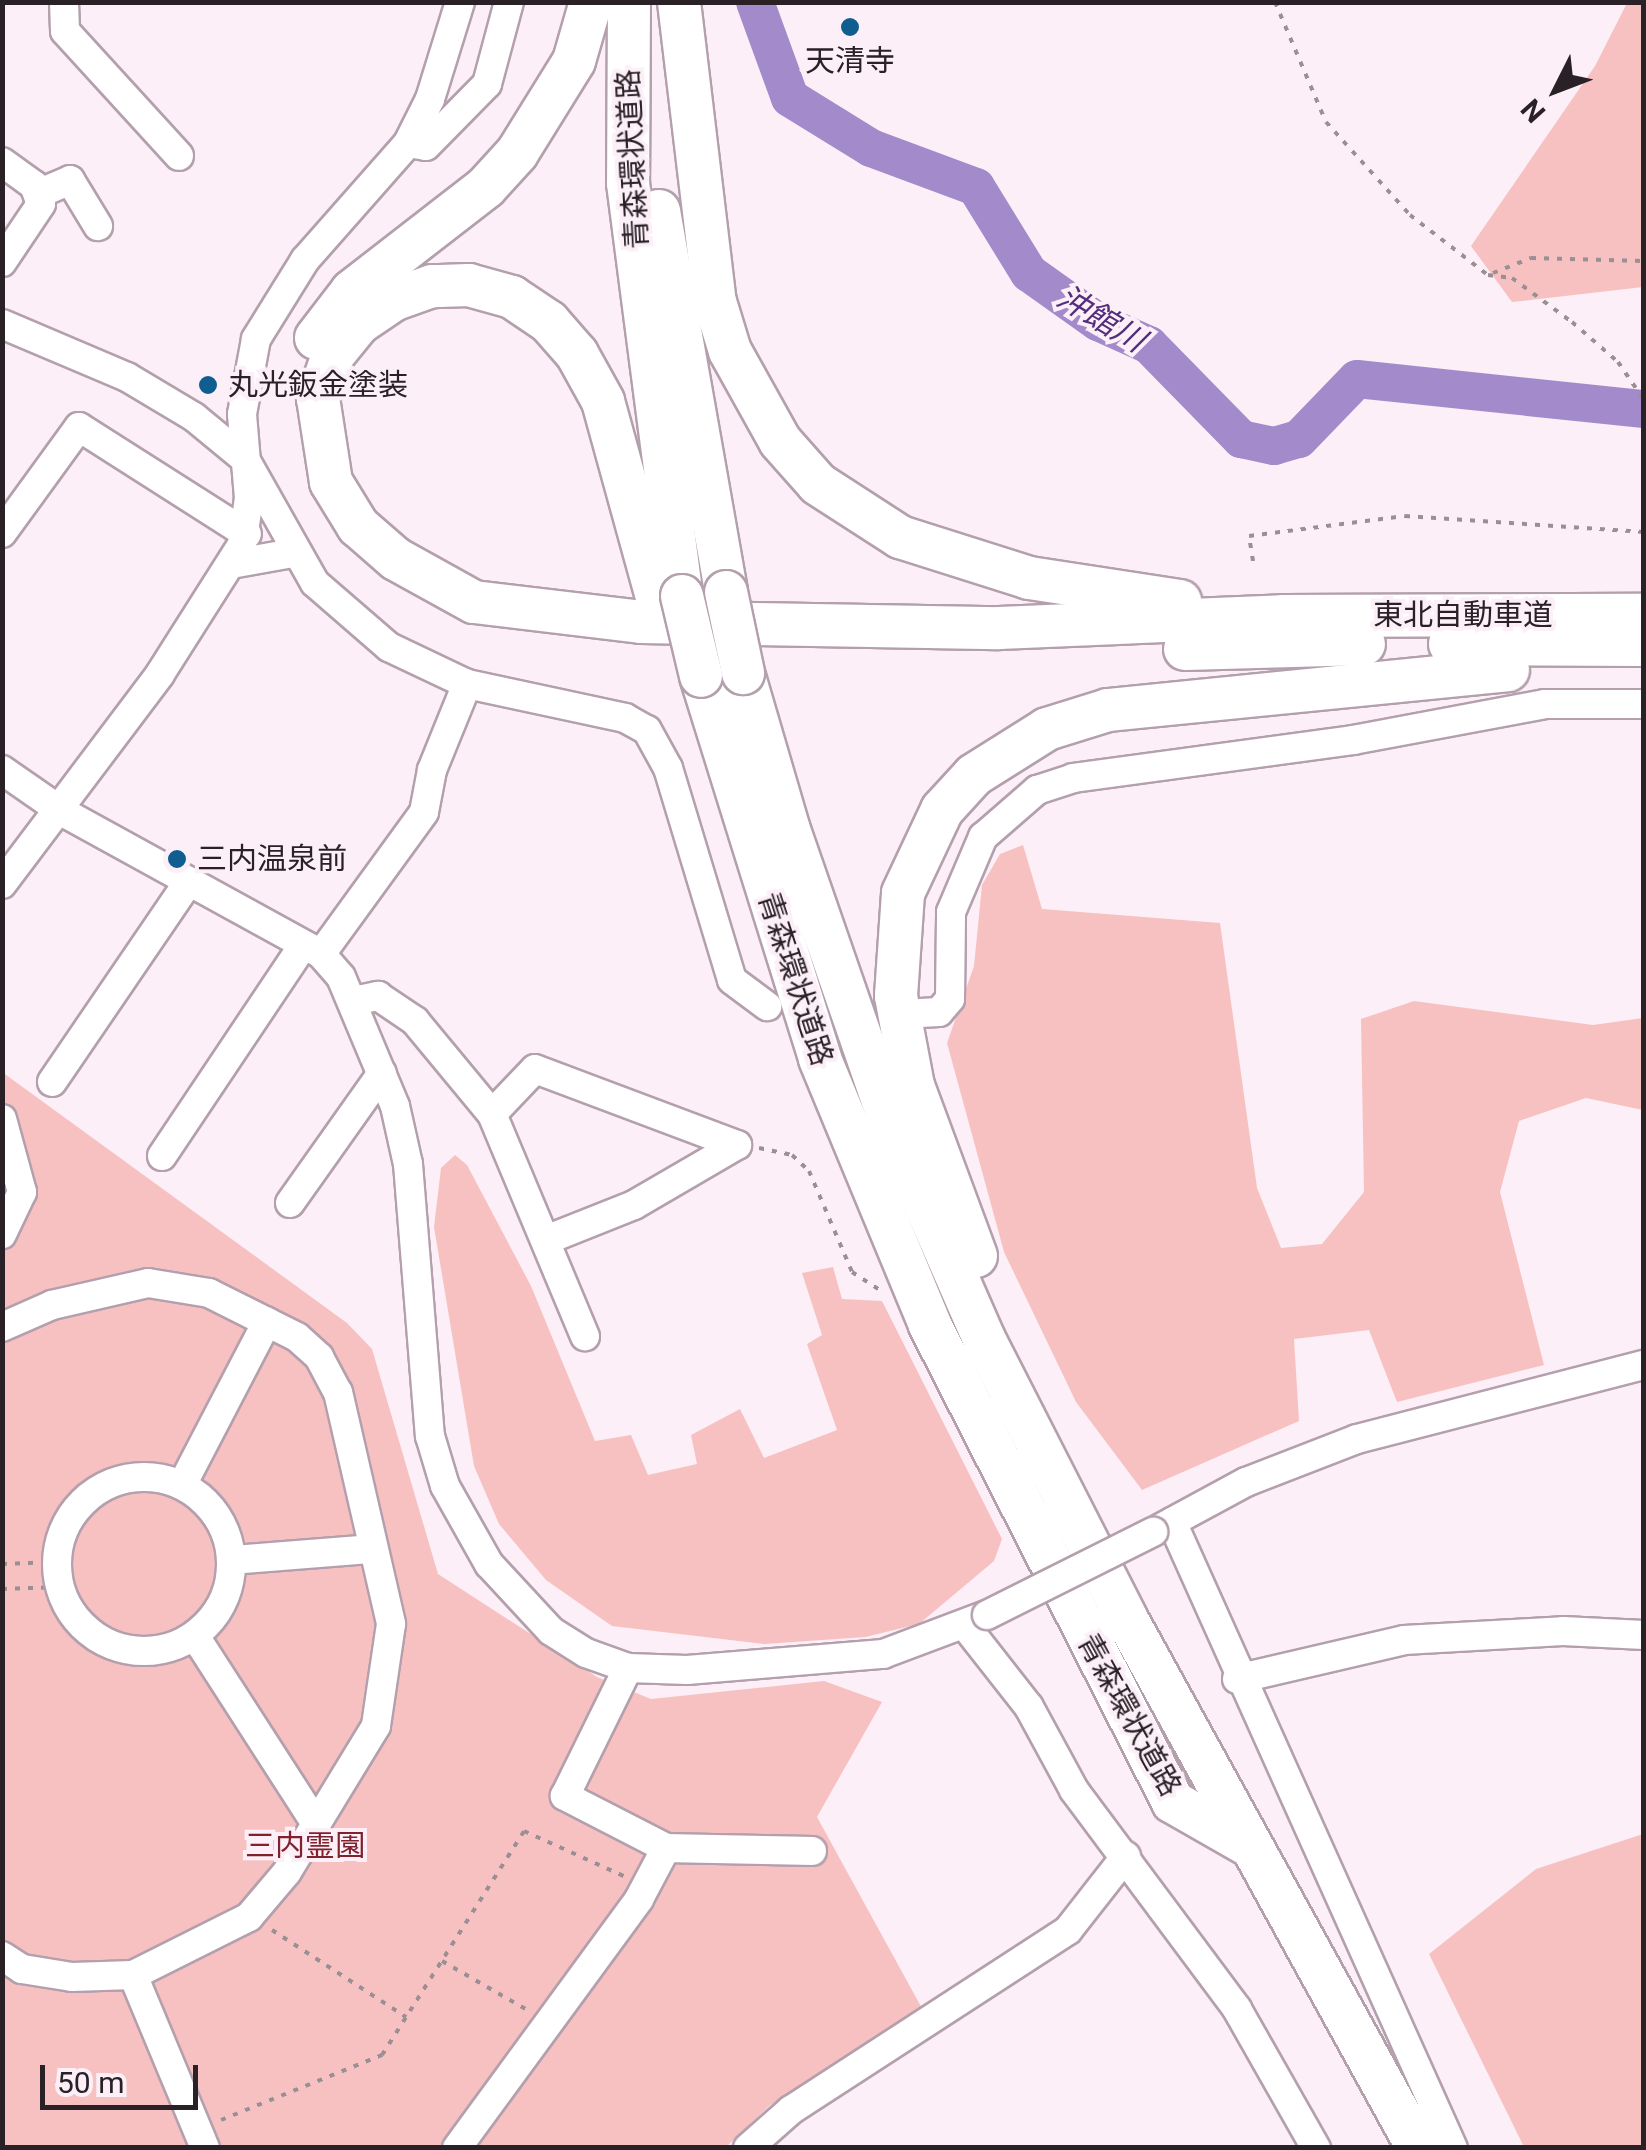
<!DOCTYPE html>
<html>
<head>
<meta charset="utf-8">
<style>
	body { margin:0 }
	#map { position:relative; width:1646px; height:2150px; overflow:hidden; background:#fceff7; font-family:Roboto,"Noto Sans JP",sans-serif }
	div>[style] { position:absolute }
	[style*='--x'] { left:calc(var(--x)*1px); top:calc(var(--y)*1px); width:calc(var(--w)*1px); rotate:calc(var(--a)*1deg) }
	.green>* { inset:0; background:#f7c1c1 }
	.river>* { height:38px; margin:-19px; padding:0 19px; transform-origin:19px; border-radius:19px; background:#a38acb }
	.path>* { height:4px; margin-top:-2px; transform-origin:0; background:repeating-linear-gradient(90deg,#998f95 0 5px,transparent 0 13px) }
	.roads { filter:drop-shadow(2px 0 #b4a0ad) drop-shadow(-2px 0 #b4a0ad) drop-shadow(0 2px #b4a0ad) drop-shadow(0 -2px #b4a0ad) }
	.minor>* { height:28px; margin:-14px; padding:0 14px; transform-origin:14px; border-radius:14px; background:#fff }
	.minor>.ring { margin:-14px; padding:0; box-sizing:content-box; background:none; border:28px solid #fff; border-radius:50% }
	.highway>* { height:42px; margin:-21px; padding:0 21px; transform-origin:21px; border-radius:21px; background:#fff }
	.bridges { filter:drop-shadow(2px 0 #b4a0ad) drop-shadow(-2px 0 #b4a0ad) drop-shadow(0 2px #b4a0ad) drop-shadow(0 -2px #b4a0ad) }
	.minor-bridge>* { height:28px; margin:-14px; padding:0 14px; transform-origin:14px; border-radius:14px; background:#fff }
	.highway-bridge>* { height:42px; margin:-21px; padding:0 21px; transform-origin:21px; border-radius:21px; background:#fff }
	.dots>* { width:28px; height:28px; translate:-50% -50%; box-sizing:border-box; border:5px solid #fceff7; border-radius:50% }
	span { translate:-50% -50%; white-space:nowrap; text-align:center; line-height:1.15; -webkit-text-stroke:8px #fceff7; paint-order:stroke }
	.poi-label { font-size:30px; color:#292126 }
	.left { translate:0 -50%; text-align:left }
	.street-label { font-size:30px; color:#292126 }
	.park-label { font-size:30px; color:#80222e }
	.water-label { font-size:32px; color:#522f7c; font-style:italic }
	.frame { position:absolute; inset:0; border:5px solid #292126; pointer-events:none }
	.north { position:absolute; left:1506px; top:40px; width:100px; height:100px; -webkit-text-stroke:8px #fceff7; paint-order:stroke; rotate:228deg; font-size:28px; font-weight:700; line-height:40px; text-align:center; color:#292126 }
	.north::after { content:''; display:block; margin:auto; width:35px; height:45px; background:#292126; clip-path:polygon(50% 0,100% 100%,50% 72%,0 100%) }
	.scale { position:absolute; left:40px; top:2065px; width:158px; height:45px; box-sizing:border-box; border:5px solid #292126; border-top:0; padding-left:12px; font-size:30px; line-height:35px; white-space:nowrap; color:#292126; -webkit-text-stroke:8px #fceff7; paint-order:stroke }
</style>
</head>
<body>
<div id="map">
	<div class="green">
		<i style="clip-path:polygon(1627px 3px,1643px 3px,1643px 287px,1512px 302px,1471px 246px,1595px 66px)"></i>
		<i style="clip-path:polygon(1023px 845px,1042px 909px,1220px 923px,1257px 1188px,1281px 1248px,1322px 1244px,1364px 1192px,1361px 1019px,1414px 1001px,1593px 1025px,1643px 1018px,1643px 1110px,1586px 1098px,1519px 1121px,1500px 1192px,1544px 1365px,1397px 1402px,1369px 1330px,1294px 1339px,1299px 1421px,1142px 1490px,1076px 1402px,1004px 1252px,947px 1043px,974px 966px,982px 885px,1000px 854px)"></i>
		<i style="clip-path:polygon(2px 1072px,347px 1323px,372px 1349px,438px 1574px,597px 1677px,651px 1699px,824px 1681px,882px 1702px,817px 1817px,924px 2012px,769px 2106px,726px 2147px,3px 2147px)"></i>
		<i style="clip-path:polygon(455px 1155px,467px 1165px,531px 1286px,595px 1441px,631px 1435px,648px 1475px,697px 1464px,691px 1435px,740px 1409px,764px 1458px,837px 1430px,807px 1344px,822px 1335px,802px 1273px,833px 1267px,842px 1299px,882px 1301px,1002px 1539px,994px 1561px,919px 1624px,865px 1637px,765px 1644px,612px 1626px,546px 1580px,499px 1524px,474px 1466px,434px 1227px,441px 1168px)"></i>
		<i style="clip-path:polygon(1643px 1834px,1643px 2147px,1524px 2147px,1429px 1954px,1536px 1869px)"></i>
	</div>
	<div class="river">
		<i style="--x:755;--y:2;--w:102;--a:70"></i>
		<i style="--x:790;--y:98;--w:95;--a:31.7"></i>
		<i style="--x:871;--y:148;--w:112;--a:20.4"></i>
		<i style="--x:976;--y:187;--w:101;--a:58.4"></i>
		<i style="--x:1029;--y:273;--w:85;--a:35.4"></i>
		<i style="--x:1098;--y:322;--w:56;--a:24.3"></i>
		<i style="--x:1149;--y:345;--w:132;--a:45.6"></i>
		<i style="--x:1241;--y:439;--w:34;--a:12"></i>
		<i style="--x:1274;--y:446;--w:26;--a:-16"></i>
		<i style="--x:1299;--y:439;--w:83;--a:-46"></i>
		<i style="--x:1357;--y:379;--w:289;--a:6"></i>
	</div>
	<div class="path">
		<i style="--x:1275;--y:2;--w:130;--a:67"></i>
		<i style="--x:1326;--y:122;--w:125;--a:47.9"></i>
		<i style="--x:1410;--y:215;--w:98;--a:37.6"></i>
		<i style="--x:1488;--y:275;--w:24;--a:7"></i>
		<i style="--x:1512;--y:278;--w:74;--a:36.3"></i>
		<i style="--x:1572;--y:322;--w:61;--a:41"></i>
		<i style="--x:1618;--y:362;--w:46;--a:55.6"></i>
		<i style="--x:1493;--y:273;--w:41;--a:-21.5"></i>
		<i style="--x:1531;--y:258;--w:113;--a:1.5"></i>
		<i style="--x:1253;--y:561;--w:25;--a:-99"></i>
		<i style="--x:1249;--y:536;--w:157;--a:-7.3"></i>
		<i style="--x:1405;--y:516;--w:240;--a:3.8"></i>
		<i style="--x:759;--y:1148;--w:34;--a:12"></i>
		<i style="--x:792;--y:1155;--w:23;--a:43"></i>
		<i style="--x:809;--y:1171;--w:110;--a:66.9"></i>
		<i style="--x:852;--y:1272;--w:37;--a:33"></i>
		<i style="--x:2;--y:1564;--w:55;--a:-2.1"></i>
		<i style="--x:2;--y:1589;--w:58;--a:-2"></i>
		<i style="--x:272;--y:1930;--w:160;--a:33"></i>
		<i style="--x:442;--y:1961;--w:100;--a:29.9"></i>
		<i style="--x:221;--y:2120;--w:174;--a:-22"></i>
		<i style="--x:382;--y:2055;--w:265;--a:-57.6"></i>
		<i style="--x:524;--y:1831;--w:112;--a:24.3"></i>
	</div>
	<div class="roads">
		<div class="minor">
			<i style="--x:64;--y:2;--w:29;--a:88"></i>
			<i style="--x:65;--y:31;--w:169;--a:47.6"></i>
			<i style="--x:408;--y:143;--w:18;--a:9"></i>
			<i style="--x:426;--y:146;--w:87;--a:-45.5"></i>
			<i style="--x:487;--y:84;--w:85;--a:-75"></i>
			<i style="--x:2;--y:162;--w:39;--a:36"></i>
			<i style="--x:34;--y:185;--w:20;--a:70"></i>
			<i style="--x:41;--y:204;--w:70;--a:123.9"></i>
			<i style="--x:40;--y:193;--w:33;--a:-23"></i>
			<i style="--x:70;--y:180;--w:54;--a:58.7"></i>
			<i style="--x:2;--y:324;--w:136;--a:23"></i>
			<i style="--x:127;--y:377;--w:78;--a:30.8"></i>
			<i style="--x:194;--y:417;--w:66;--a:39.5"></i>
			<i style="--x:245;--y:459;--w:142;--a:60.6"></i>
			<i style="--x:315;--y:583;--w:98;--a:40.9"></i>
			<i style="--x:389;--y:647;--w:86;--a:25.4"></i>
			<i style="--x:467;--y:684;--w:162;--a:12.1"></i>
			<i style="--x:625;--y:718;--w:25;--a:29"></i>
			<i style="--x:647;--y:730;--w:43;--a:61.1"></i>
			<i style="--x:668;--y:768;--w:221;--a:73.2"></i>
			<i style="--x:732;--y:980;--w:44;--a:36.6"></i>
			<i style="--x:2;--y:533;--w:131;--a:-54"></i>
			<i style="--x:79;--y:427;--w:199;--a:32.5"></i>
			<i style="--x:231;--y:564;--w:63;--a:-10.1"></i>
			<i style="--x:2;--y:770;--w:72;--a:34.8"></i>
			<i style="--x:61;--y:811;--w:297;--a:28.8"></i>
			<i style="--x:321;--y:954;--w:30;--a:49"></i>
			<i style="--x:341;--y:977;--w:140;--a:67.3"></i>
			<i style="--x:395;--y:1106;--w:59;--a:77.4"></i>
			<i style="--x:408;--y:1164;--w:273;--a:85.4"></i>
			<i style="--x:430;--y:1436;--w:52;--a:73.3"></i>
			<i style="--x:445;--y:1486;--w:90;--a:60.6"></i>
			<i style="--x:489;--y:1564;--w:91;--a:47.2"></i>
			<i style="--x:551;--y:1631;--w:41;--a:32.2"></i>
			<i style="--x:586;--y:1653;--w:45;--a:19.7"></i>
			<i style="--x:628;--y:1668;--w:59;--a:1.9"></i>
			<i style="--x:687;--y:1670;--w:197;--a:-4.7"></i>
			<i style="--x:883;--y:1654;--w:111;--a:-20.6"></i>
			<i style="--x:2;--y:884;--w:263;--a:-53"></i>
			<i style="--x:160;--y:674;--w:153;--a:-57.6"></i>
			<i style="--x:242;--y:545;--w:48;--a:-81.5"></i>
			<i style="--x:249;--y:498;--w:84;--a:-94.8"></i>
			<i style="--x:242;--y:414;--w:76;--a:-79.4"></i>
			<i style="--x:256;--y:339;--w:93;--a:-58.2"></i>
			<i style="--x:305;--y:260;--w:156;--a:-48.6"></i>
			<i style="--x:408;--y:143;--w:49;--a:-63.4"></i>
			<i style="--x:430;--y:99;--w:102;--a:-72.8"></i>
			<i style="--x:321;--y:954;--w:175;--a:-54"></i>
			<i style="--x:424;--y:812;--w:43;--a:-79.2"></i>
			<i style="--x:432;--y:770;--w:93;--a:-67.9"></i>
			<i style="--x:354;--y:1001;--w:25;--a:-12"></i>
			<i style="--x:378;--y:996;--w:45;--a:34"></i>
			<i style="--x:415;--y:1021;--w:121;--a:50.4"></i>
			<i style="--x:492;--y:1114;--w:241;--a:67.3"></i>
			<i style="--x:920;--y:1013;--w:19;--a:-3"></i>
			<i style="--x:939;--y:1012;--w:17;--a:-50"></i>
			<i style="--x:950;--y:999;--w:87;--a:-89.3"></i>
			<i style="--x:951;--y:912;--w:82;--a:-66.9"></i>
			<i style="--x:983;--y:837;--w:72;--a:-41"></i>
			<i style="--x:1037;--y:790;--w:38;--a:-18"></i>
			<i style="--x:1073;--y:778;--w:283;--a:-7.7"></i>
			<i style="--x:1353;--y:740;--w:195;--a:-10.6"></i>
			<i style="--x:1545;--y:704;--w:99;--a:0"></i>
			<i style="--x:52;--y:1082;--w:243;--a:-55.7"></i>
			<i style="--x:492;--y:1114;--w:62;--a:-46.3"></i>
			<i style="--x:535;--y:1069;--w:216;--a:20.6"></i>
			<i style="--x:737;--y:1145;--w:119;--a:149.8"></i>
			<i style="--x:634;--y:1205;--w:95;--a:158.3"></i>
			<i style="--x:2;--y:1119;--w:76;--a:74.7"></i>
			<i style="--x:22;--y:1192;--w:47;--a:115.5"></i>
			<i style="--x:162;--y:1156;--w:254;--a:-56.2"></i>
			<i style="--x:290;--y:1203;--w:159;--a:-54.7"></i>
			<i style="--x:2;--y:1327;--w:55;--a:-23.7"></i>
			<i style="--x:52;--y:1305;--w:98;--a:-12.9"></i>
			<i style="--x:148;--y:1283;--w:62;--a:9.3"></i>
			<i style="--x:209;--y:1293;--w:98;--a:26.6"></i>
			<i style="--x:297;--y:1337;--w:30;--a:42"></i>
			<i style="--x:319;--y:1357;--w:40;--a:62"></i>
			<i style="--x:338;--y:1392;--w:238;--a:77.1"></i>
			<i style="--x:391;--y:1624;--w:103;--a:98.4"></i>
			<i style="--x:376;--y:1726;--w:171;--a:121.4"></i>
			<i style="--x:287;--y:1872;--w:59;--a:130.2"></i>
			<i style="--x:249;--y:1917;--w:130;--a:153.4"></i>
			<i style="--x:133;--y:1975;--w:61;--a:178.1"></i>
			<i style="--x:72;--y:1977;--w:51;--a:-170.9"></i>
			<i style="--x:22;--y:1969;--w:24;--a:-147"></i>
			<i class="ring" style="left:57px;top:1477px;width:146px;height:146px"></i>
			<i style="--x:182;--y:1485;--w:184;--a:-62.5"></i>
			<i style="--x:1172;--y:1522;--w:686;--a:65.83"></i>
			<i style="--x:1159;--y:1529;--w:99;--a:-28.4"></i>
			<i style="--x:1246;--y:1482;--w:119;--a:-21.2"></i>
			<i style="--x:1357;--y:1439;--w:296;--a:-14.5"></i>
			<i style="--x:232;--y:1560;--w:140;--a:-4.5"></i>
			<i style="--x:967;--y:1628;--w:100;--a:51.9"></i>
			<i style="--x:1029;--y:1707;--w:94;--a:61.5"></i>
			<i style="--x:1074;--y:1790;--w:273;--a:53.3"></i>
			<i style="--x:1237;--y:2009;--w:160;--a:60.4"></i>
			<i style="--x:195;--y:1636;--w:224;--a:57.2"></i>
			<i style="--x:1237;--y:1679;--w:171;--a:-13.1"></i>
			<i style="--x:1404;--y:1640;--w:159;--a:-3.2"></i>
			<i style="--x:1563;--y:1631;--w:81;--a:2.8"></i>
			<i style="--x:666;--y:1848;--w:146;--a:1.2"></i>
			<i style="--x:133;--y:1975;--w:187;--a:67.4"></i>
			<i style="--x:457;--y:2148;--w:308;--a:-53.8"></i>
			<i style="--x:639;--y:1899;--w:58;--a:-62.1"></i>
			<i style="--x:666;--y:1848;--w:114;--a:-152.8"></i>
			<i style="--x:565;--y:1796;--w:143;--a:-63.8"></i>
			<i style="--x:748;--y:2148;--w:57;--a:-41.5"></i>
			<i style="--x:791;--y:2110;--w:330;--a:-33"></i>
			<i style="--x:1068;--y:1930;--w:94;--a:-51.9"></i>
		</div>
		<div class="highway">
			<i style="--x:629;--y:2;--w:181;--a:90.3"></i>
			<i style="--x:628;--y:183;--w:417;--a:82.6"></i>
			<i style="--x:679;--y:2;--w:302;--a:83.2"></i>
			<i style="--x:715;--y:302;--w:51;--a:73"></i>
			<i style="--x:730;--y:351;--w:103;--a:60.9"></i>
			<i style="--x:780;--y:441;--w:57;--a:48.5"></i>
			<i style="--x:818;--y:484;--w:98;--a:32.9"></i>
			<i style="--x:900;--y:537;--w:135;--a:17.6"></i>
			<i style="--x:1029;--y:578;--w:153;--a:8.7"></i>
			<i style="--x:659;--y:211;--w:387;--a:80"></i>
			<i style="--x:316;--y:338;--w:59;--a:-52.5"></i>
			<i style="--x:352;--y:291;--w:170;--a:-37.8"></i>
			<i style="--x:486;--y:187;--w:46;--a:-47.6"></i>
			<i style="--x:517;--y:153;--w:108;--a:-58.2"></i>
			<i style="--x:574;--y:61;--w:61;--a:-73.9"></i>
			<i style="--x:658;--y:601;--w:207;--a:-105.4"></i>
			<i style="--x:603;--y:401;--w:54;--a:-119"></i>
			<i style="--x:577;--y:354;--w:43;--a:-131.2"></i>
			<i style="--x:549;--y:322;--w:45;--a:-146"></i>
			<i style="--x:512;--y:297;--w:45;--a:-164.4"></i>
			<i style="--x:469;--y:285;--w:37;--a:178"></i>
			<i style="--x:432;--y:286;--w:41;--a:160.3"></i>
			<i style="--x:393;--y:300;--w:41;--a:145.9"></i>
			<i style="--x:359;--y:323;--w:41;--a:129.1"></i>
			<i style="--x:333;--y:355;--w:46;--a:109.2"></i>
			<i style="--x:318;--y:398;--w:85;--a:81.2"></i>
			<i style="--x:331;--y:482;--w:52;--a:58.5"></i>
			<i style="--x:358;--y:526;--w:50;--a:41"></i>
			<i style="--x:396;--y:559;--w:89;--a:28.9"></i>
			<i style="--x:474;--y:602;--w:168;--a:6.8"></i>
			<i style="--x:641;--y:622;--w:358;--a:1"></i>
			<i style="--x:999;--y:628;--w:284;--a:-2.4"></i>
			<i style="--x:1283;--y:616;--w:361;--a:-0.2"></i>
			<i style="--x:1450;--y:644;--w:194;--a:0.3"></i>
			<i style="--x:1185;--y:649;--w:179;--a:-1.6"></i>
			<i style="--x:743;--y:673;--w:160;--a:73.7"></i>
			<i style="--x:788;--y:827;--w:324;--a:70.9"></i>
			<i style="--x:894;--y:1133;--w:225;--a:66.4"></i>
			<i style="--x:984;--y:1339;--w:313;--a:63"></i>
			<i style="--x:1126;--y:1618;--w:605;--a:61.15"></i>
			<i style="--x:701;--y:676;--w:401;--a:72.7"></i>
			<i style="--x:820;--y:1059;--w:288;--a:67.5"></i>
			<i style="--x:930;--y:1325;--w:535;--a:63"></i>
			<i style="--x:1173;--y:1802;--w:89;--a:29.7"></i>
			<i style="--x:976;--y:1256;--w:181;--a:-110.3"></i>
			<i style="--x:913;--y:1086;--w:92;--a:-100.7"></i>
			<i style="--x:896;--y:996;--w:103;--a:-86.1"></i>
			<i style="--x:903;--y:893;--w:92;--a:-64.8"></i>
			<i style="--x:942;--y:810;--w:47;--a:-47.6"></i>
			<i style="--x:974;--y:775;--w:86;--a:-32.2"></i>
			<i style="--x:1047;--y:729;--w:64;--a:-17.3"></i>
			<i style="--x:1108;--y:710;--w:402;--a:-5.7"></i>
		</div>
	</div>
	<div class="bridges">
		<div class="minor-bridge">
			<i style="--x:987;--y:1615;--w:186;--a:-26.6"></i>
		</div>
		<div class="highway-bridge">
			<i style="--x:726;--y:592;--w:83;--a:78.1"></i>
			<i style="--x:682;--y:596;--w:82;--a:76.6"></i>
		</div>
	</div>
	<div class="dots">
		<i style="left:850px;top:27px;background:#105d90"></i>
		<i style="left:208px;top:385px;background:#105d90"></i>
		<i style="left:177px;top:859px;background:#105d90"></i>
	</div>
	<div class="poi-label">
		<span style="left:850px;top:61px">天清寺</span>
		<span class="left" style="left:228px;top:385px">丸光鈑金塗装</span>
		<span class="left" style="left:197px;top:859px">三内温泉前</span>
	</div>
	<div class="street-label">
		<span style="left:633px;top:159px;rotate:-93deg">青森環状道路</span>
		<span style="left:1463px;top:615px">東北自動車道</span>
		<span style="left:795px;top:979px;rotate:72deg">青森環状道路</span>
		<span style="left:1129px;top:1715px;rotate:61deg">青森環状道路</span>
	</div>
	<div class="park-label">
		<span style="left:305px;top:1846px">三内霊園</span>
	</div>
	<div class="water-label">
		<span style="left:1101px;top:319px;rotate:31deg">沖館川</span>
	</div>
	<div class="frame"></div>
	<div class="north">N</div>
	<div class="scale">50 m</div>
</div>
</body>
</html>
